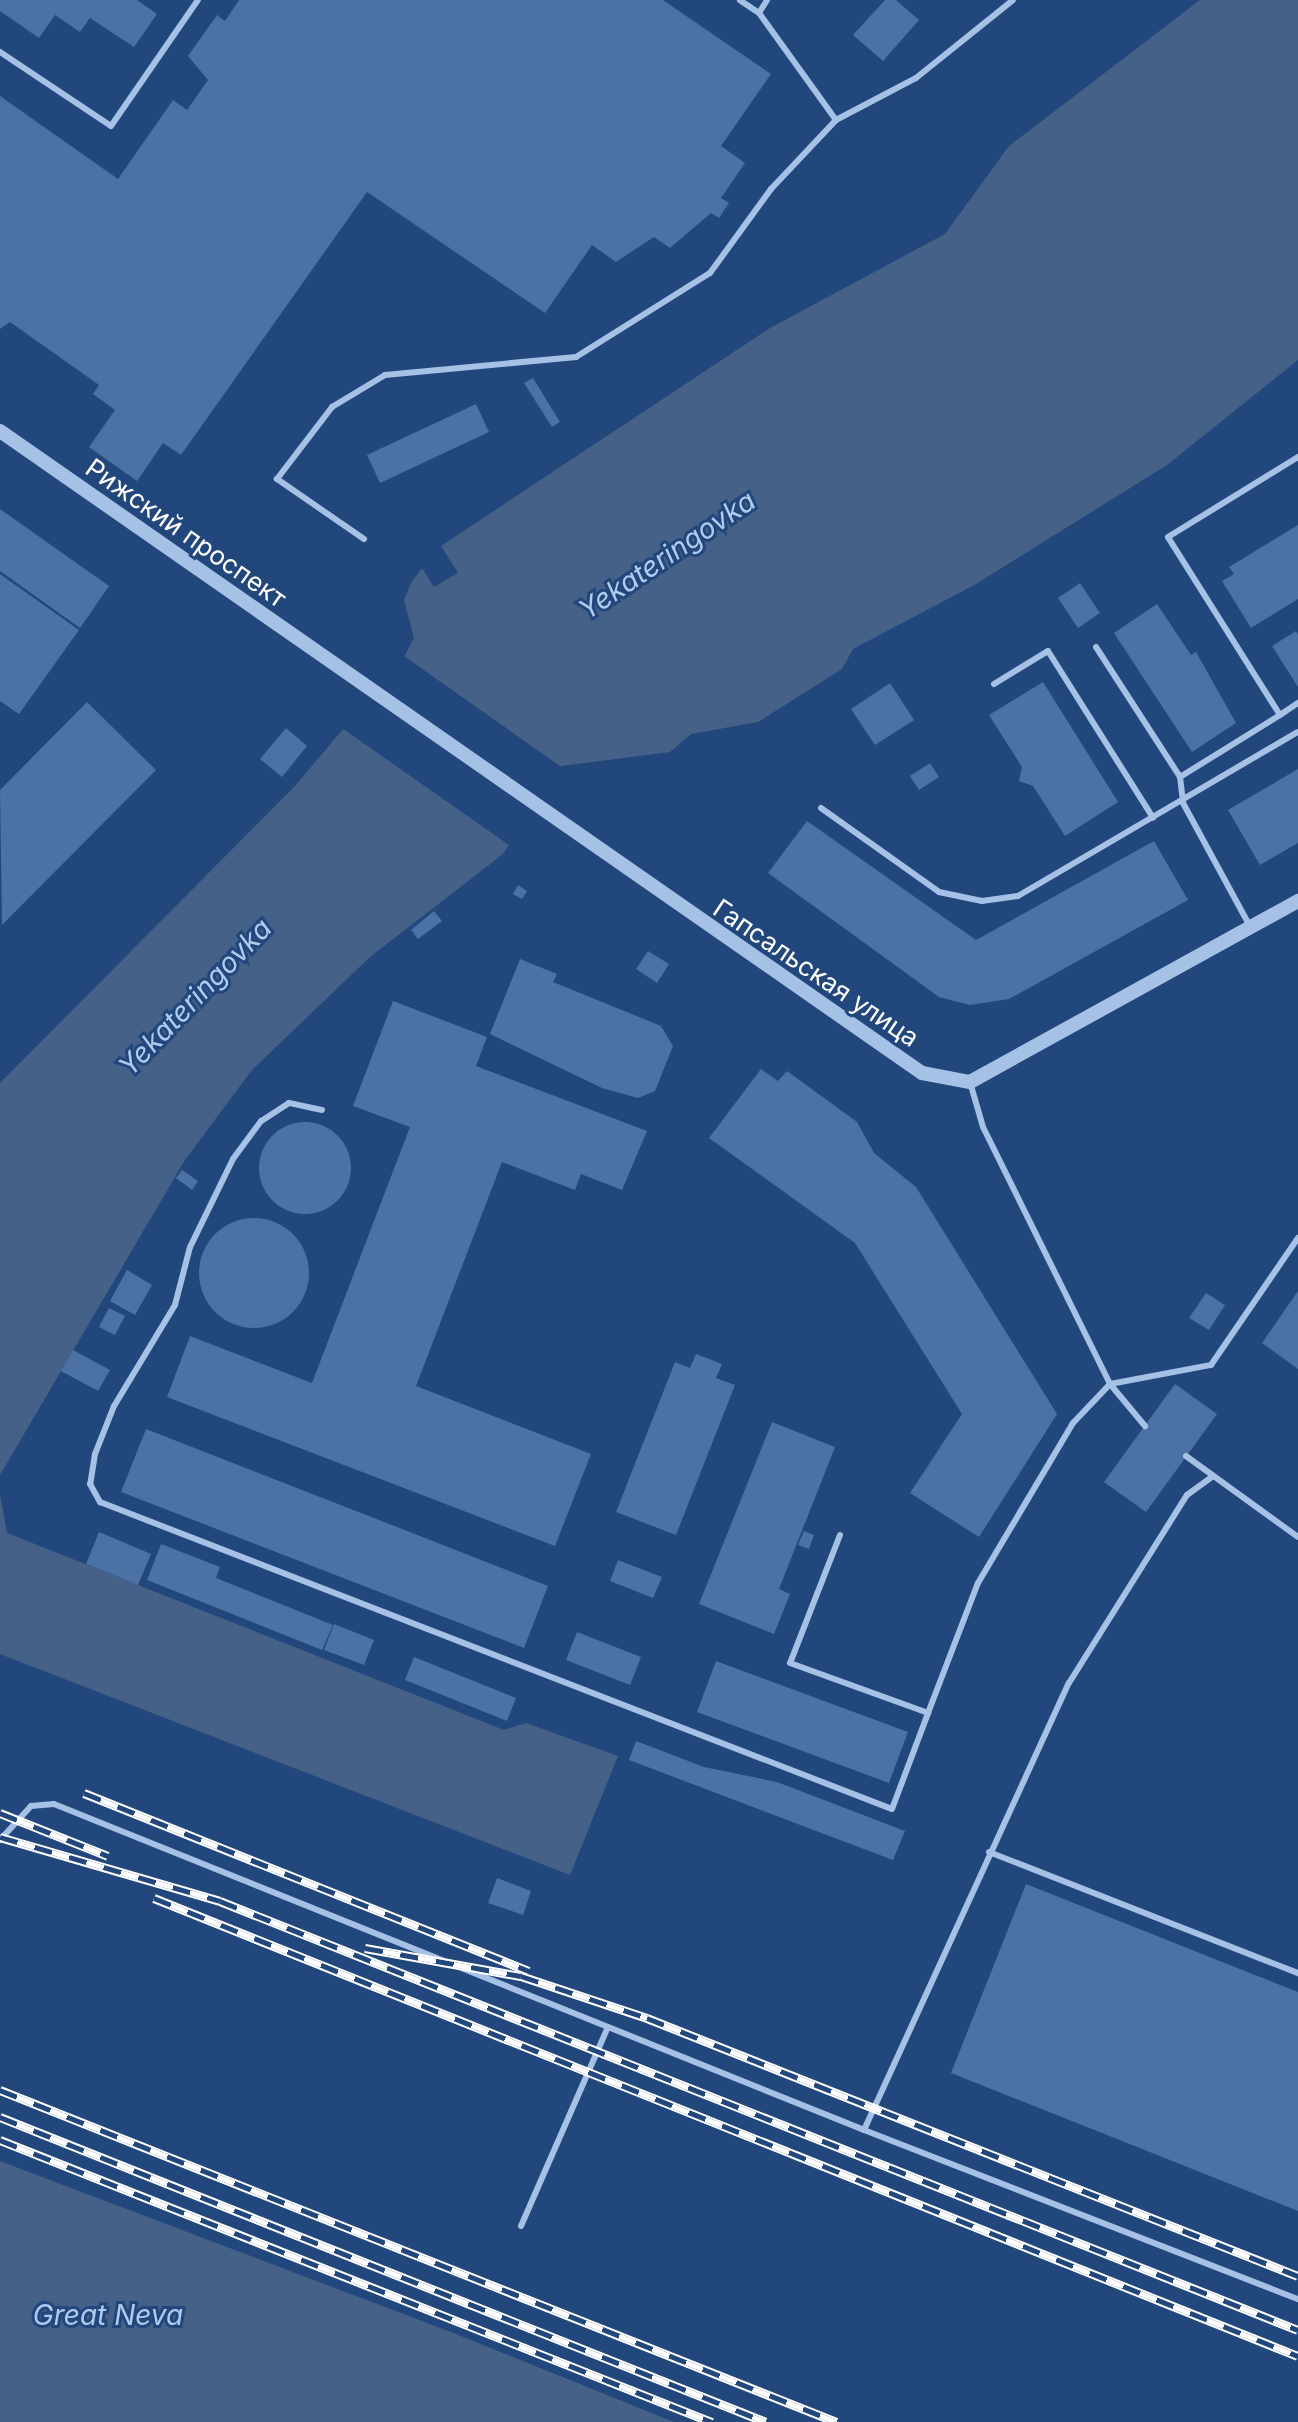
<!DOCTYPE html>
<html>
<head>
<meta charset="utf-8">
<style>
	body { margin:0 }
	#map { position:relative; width:1298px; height:2422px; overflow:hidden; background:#22477c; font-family:Inter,sans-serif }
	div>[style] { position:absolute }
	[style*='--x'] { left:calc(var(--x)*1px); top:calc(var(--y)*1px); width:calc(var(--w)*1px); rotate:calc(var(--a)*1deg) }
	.water>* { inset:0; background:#456188 }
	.pier>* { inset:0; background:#22477c }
	.building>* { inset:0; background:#4b71a5 }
	.round { border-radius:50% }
	.service>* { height:6px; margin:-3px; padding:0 3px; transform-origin:3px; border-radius:3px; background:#a6c1e6 }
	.tertiary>* { height:14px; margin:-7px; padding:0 7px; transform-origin:7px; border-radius:7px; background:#a6c1e6 }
	.rail>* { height:9px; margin-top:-4.5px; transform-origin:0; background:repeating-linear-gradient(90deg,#22477c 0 18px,#fff 0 36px); box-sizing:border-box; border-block:2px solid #fff }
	span { translate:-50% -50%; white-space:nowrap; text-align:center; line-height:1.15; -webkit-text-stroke:6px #22477c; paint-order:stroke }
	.street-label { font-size:26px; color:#fff }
	.water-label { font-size:28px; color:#b1cbee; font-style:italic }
</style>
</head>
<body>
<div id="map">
	<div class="water">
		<i style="clip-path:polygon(1200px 0,1298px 0,1298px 360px,1167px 465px,976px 584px,853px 649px,842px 669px,758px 722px,691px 734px,670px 752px,561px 766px,503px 854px,370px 957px,252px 1070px,185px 1160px,0 1475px,0 1083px,295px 786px,404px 657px,414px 638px,404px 600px,411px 583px,422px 568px,434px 587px,458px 573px,441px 546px,770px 328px,945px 234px,1009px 146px)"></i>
		<i style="clip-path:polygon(0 1494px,7px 1533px,504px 1730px,526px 1723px,618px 1756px,570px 1875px,0 1654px)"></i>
		<i style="clip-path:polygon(0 2161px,451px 2332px,674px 2422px,0 2422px)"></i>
	</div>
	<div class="pier">
		<i style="clip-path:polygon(401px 654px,567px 771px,509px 845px,339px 726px)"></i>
	</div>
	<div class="building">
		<i style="clip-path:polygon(0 0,137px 0,157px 14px,134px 47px,90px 18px,80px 32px,55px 15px,39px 38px,0 11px)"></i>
		<i style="clip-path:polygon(239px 0,663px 0,771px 74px,721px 146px,745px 163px,721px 198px,729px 203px,719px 218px,711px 213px,670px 248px,654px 237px,616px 262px,592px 245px,545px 313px,367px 192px,181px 455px,163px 443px,137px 481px,89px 447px,115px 410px,93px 394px,99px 385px,10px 322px,0 329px,0 96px,118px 179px,173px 100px,187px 110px,208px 80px,188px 56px,217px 15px,225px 21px)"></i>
		<i style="clip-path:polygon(885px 0,896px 0,919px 20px,883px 61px,853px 35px)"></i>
		<i style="clip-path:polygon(533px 378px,560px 422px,552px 427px,524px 383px)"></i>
		<i style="clip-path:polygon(476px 404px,489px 432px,380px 483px,367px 455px)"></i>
		<i style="clip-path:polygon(0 509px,109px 586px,80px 628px,0 571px)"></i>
		<i style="clip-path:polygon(1298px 525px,1298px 599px,1251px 628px,1222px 581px,1234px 574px,1229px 567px)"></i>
		<i style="clip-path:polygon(0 574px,79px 630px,19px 714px,0 701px)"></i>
		<i style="clip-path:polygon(1080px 583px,1100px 613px,1078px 628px,1058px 598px)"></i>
		<i style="clip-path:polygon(1157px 604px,1191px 655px,1196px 652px,1236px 723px,1192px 752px,1114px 633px)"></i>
		<i style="clip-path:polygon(1296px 631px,1298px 635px,1298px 687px,1272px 646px)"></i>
		<i style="clip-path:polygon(1043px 682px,1118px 802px,1065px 836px,1033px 786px,1019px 781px,1022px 767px,989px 715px)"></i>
		<i style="clip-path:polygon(890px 683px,914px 720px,875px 745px,851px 709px)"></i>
		<i style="clip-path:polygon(87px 702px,156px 770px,2px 925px,0 790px)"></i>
		<i style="clip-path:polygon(286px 728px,307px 746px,282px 777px,260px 759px)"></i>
		<i style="clip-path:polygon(930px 763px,939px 777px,919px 790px,910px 776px)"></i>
		<i style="clip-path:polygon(1298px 769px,1298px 843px,1260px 865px,1228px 810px)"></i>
		<i style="clip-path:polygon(807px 821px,976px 940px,1154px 841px,1188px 900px,1009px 999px,970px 1005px,939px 997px,768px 873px)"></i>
		<i style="clip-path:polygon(518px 885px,527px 891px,522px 899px,513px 894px)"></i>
		<i style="clip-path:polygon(434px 911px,442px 921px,418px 939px,411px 930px)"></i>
		<i style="clip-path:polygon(648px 951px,669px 964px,657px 983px,636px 969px)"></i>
		<i style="clip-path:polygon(520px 959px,557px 974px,553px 982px,661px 1026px,673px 1046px,655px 1091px,638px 1098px,602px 1088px,490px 1034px)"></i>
		<i style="clip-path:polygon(393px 1001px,487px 1037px,476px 1066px,647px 1131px,622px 1190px,581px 1174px,575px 1190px,502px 1162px,416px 1386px,591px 1454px,555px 1546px,167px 1397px,190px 1336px,312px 1383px,410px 1127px,353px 1106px)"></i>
		<i style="clip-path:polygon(761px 1069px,778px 1081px,787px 1071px,857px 1122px,874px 1153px,916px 1187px,1057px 1414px,979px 1537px,910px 1493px,962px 1414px,855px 1243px,709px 1138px)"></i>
		<i class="round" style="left:259px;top:1122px;width:92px;height:92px"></i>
		<i style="clip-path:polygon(182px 1170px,198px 1181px,192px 1190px,176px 1178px)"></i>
		<i class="round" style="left:199px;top:1218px;width:110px;height:110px"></i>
		<i style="clip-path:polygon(127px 1270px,152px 1285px,135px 1315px,110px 1301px)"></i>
		<i style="clip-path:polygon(1298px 1291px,1298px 1369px,1262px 1343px)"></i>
		<i style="clip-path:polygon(1206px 1293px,1225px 1305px,1209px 1330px,1189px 1318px)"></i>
		<i style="clip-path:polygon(109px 1308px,125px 1316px,115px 1335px,99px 1327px)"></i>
		<i style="clip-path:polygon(73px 1350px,110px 1370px,98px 1391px,61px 1371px)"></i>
		<i style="clip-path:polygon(696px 1354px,722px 1364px,716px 1378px,735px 1385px,676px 1535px,616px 1512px,675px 1362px,690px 1368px)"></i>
		<i style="clip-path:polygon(1175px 1384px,1217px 1414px,1146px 1512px,1104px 1482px)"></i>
		<i style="clip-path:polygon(772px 1422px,835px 1447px,779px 1589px,790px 1594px,774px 1634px,699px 1604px)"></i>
		<i style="clip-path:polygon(146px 1429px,548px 1586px,524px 1648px,121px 1492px)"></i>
		<i style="clip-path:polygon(804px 1531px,814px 1535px,809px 1549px,798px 1545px)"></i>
		<i style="clip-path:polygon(99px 1532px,151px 1554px,138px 1585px,86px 1564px)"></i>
		<i style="clip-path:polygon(161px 1544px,220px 1567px,216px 1578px,333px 1625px,322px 1650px,147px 1580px)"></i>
		<i style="clip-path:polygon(618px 1560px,662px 1577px,653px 1598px,610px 1581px)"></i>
		<i style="clip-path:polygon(334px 1624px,374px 1640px,364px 1665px,324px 1650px)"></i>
		<i style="clip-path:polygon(577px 1632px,641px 1657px,630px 1685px,566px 1660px)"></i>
		<i style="clip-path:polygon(414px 1657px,516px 1698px,507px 1721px,405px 1680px)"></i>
		<i style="clip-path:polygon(716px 1661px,908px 1732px,889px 1783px,697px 1712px)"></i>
		<i style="clip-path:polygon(636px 1741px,704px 1767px,777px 1782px,905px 1831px,893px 1860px,629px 1760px)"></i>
		<i style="clip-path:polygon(497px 1878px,531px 1891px,523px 1915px,488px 1903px)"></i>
		<i style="clip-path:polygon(1026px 1884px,1298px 1992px,1298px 2211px,951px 2073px)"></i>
	</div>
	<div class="service">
		<i style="--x:759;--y:13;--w:15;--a:-58"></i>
		<i style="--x:0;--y:52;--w:133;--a:33.7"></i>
		<i style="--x:111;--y:126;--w:153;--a:-55.4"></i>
		<i style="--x:836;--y:120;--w:90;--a:-27.7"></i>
		<i style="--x:916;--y:78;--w:124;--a:-38.8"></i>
		<i style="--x:364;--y:539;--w:106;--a:-145.4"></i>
		<i style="--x:277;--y:479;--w:91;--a:-52.6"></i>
		<i style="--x:332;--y:407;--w:62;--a:-31.1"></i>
		<i style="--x:385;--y:375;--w:192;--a:-5.4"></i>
		<i style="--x:576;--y:357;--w:158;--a:-32.1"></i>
		<i style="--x:710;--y:273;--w:104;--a:-54"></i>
		<i style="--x:771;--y:189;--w:95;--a:-46.7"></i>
		<i style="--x:836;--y:120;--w:132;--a:-125.7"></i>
		<i style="--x:759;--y:13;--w:23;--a:-146"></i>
		<i style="--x:1096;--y:647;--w:155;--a:57.1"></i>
		<i style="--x:1180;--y:777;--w:26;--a:83"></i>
		<i style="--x:1183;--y:803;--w:142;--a:61.5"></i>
		<i style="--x:994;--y:684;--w:63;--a:-31.4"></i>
		<i style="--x:1048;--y:651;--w:197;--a:57.8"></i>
		<i style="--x:1280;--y:715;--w:22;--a:-34"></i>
		<i style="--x:1180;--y:777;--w:118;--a:-31.8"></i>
		<i style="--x:1280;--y:715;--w:210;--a:-122.2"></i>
		<i style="--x:1168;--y:537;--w:153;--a:-31.6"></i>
		<i style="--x:821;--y:808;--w:145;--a:35.4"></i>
		<i style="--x:939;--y:892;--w:44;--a:11.8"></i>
		<i style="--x:982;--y:901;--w:36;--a:-8"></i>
		<i style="--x:1018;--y:896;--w:324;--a:-30.4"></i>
		<i style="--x:970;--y:1082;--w:47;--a:73.9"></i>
		<i style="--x:983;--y:1127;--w:287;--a:63.7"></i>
		<i style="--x:1110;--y:1384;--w:55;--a:50.2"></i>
		<i style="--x:322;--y:1110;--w:34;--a:-168"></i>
		<i style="--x:289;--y:1103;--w:33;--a:147"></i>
		<i style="--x:261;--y:1121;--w:47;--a:126.4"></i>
		<i style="--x:233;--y:1159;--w:98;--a:116"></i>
		<i style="--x:190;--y:1247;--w:60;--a:104.5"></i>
		<i style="--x:175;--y:1305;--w:118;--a:121.1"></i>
		<i style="--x:114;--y:1406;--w:52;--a:111.6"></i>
		<i style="--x:95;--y:1454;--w:30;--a:99"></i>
		<i style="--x:90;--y:1484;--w:21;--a:61"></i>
		<i style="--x:100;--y:1502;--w:849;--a:21.19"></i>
		<i style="--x:892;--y:1809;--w:103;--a:-69.4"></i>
		<i style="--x:1186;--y:1456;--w:138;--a:35.9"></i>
		<i style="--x:840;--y:1535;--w:137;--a:111.3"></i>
		<i style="--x:790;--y:1663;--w:147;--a:19.9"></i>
		<i style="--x:928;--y:1713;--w:139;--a:-69"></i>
		<i style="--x:978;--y:1583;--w:186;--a:-59.3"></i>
		<i style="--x:1073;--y:1423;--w:54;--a:-46.5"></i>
		<i style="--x:1110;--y:1384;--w:103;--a:-10.7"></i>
		<i style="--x:1211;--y:1365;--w:154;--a:-55.6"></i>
		<i style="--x:0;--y:1840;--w:46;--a:-47.6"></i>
		<i style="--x:31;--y:1806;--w:23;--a:-5"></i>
		<i style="--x:54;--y:1804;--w:873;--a:21.92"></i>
		<i style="--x:864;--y:2130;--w:492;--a:-65.4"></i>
		<i style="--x:1069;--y:1683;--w:222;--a:-57.9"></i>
		<i style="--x:1187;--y:1495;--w:31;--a:-36"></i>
		<i style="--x:989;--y:1852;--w:332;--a:21.4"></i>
		<i style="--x:864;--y:2130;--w:466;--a:21.3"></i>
		<i style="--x:521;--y:2226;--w:217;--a:-66.4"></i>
	</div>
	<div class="tertiary">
		<i style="--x:0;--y:431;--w:1123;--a:34.85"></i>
		<i style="--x:922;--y:1073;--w:49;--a:10.6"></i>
		<i style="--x:970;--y:1082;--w:375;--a:-28.9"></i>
	</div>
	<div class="rail">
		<i style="--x:84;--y:1793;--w:479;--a:21.8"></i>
		<i style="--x:0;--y:1813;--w:116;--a:21.7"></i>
		<i style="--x:0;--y:1837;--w:229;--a:16.2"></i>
		<i style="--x:220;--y:1901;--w:1160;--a:21.7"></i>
		<i style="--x:154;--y:1898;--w:1232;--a:21.82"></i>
		<i style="--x:365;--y:1948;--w:158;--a:10.2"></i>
		<i style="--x:521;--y:1976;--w:133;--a:18.4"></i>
		<i style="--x:647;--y:2018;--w:700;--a:21.62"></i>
		<i style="--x:0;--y:2090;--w:900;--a:21.64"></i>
		<i style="--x:0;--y:2117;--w:824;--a:21.71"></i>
		<i style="--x:0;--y:2140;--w:766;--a:21.61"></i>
	</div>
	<div class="street-label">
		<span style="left:186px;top:533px;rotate:35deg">Рижский проспект</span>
		<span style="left:816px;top:973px;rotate:34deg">Гапсальская улица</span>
	</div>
	<div class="water-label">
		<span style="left:667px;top:555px;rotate:-34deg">Yekateringovka</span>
		<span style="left:195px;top:997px;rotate:-46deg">Yekateringovka</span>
		<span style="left:108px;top:2315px">Great Neva</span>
	</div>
</div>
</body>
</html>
